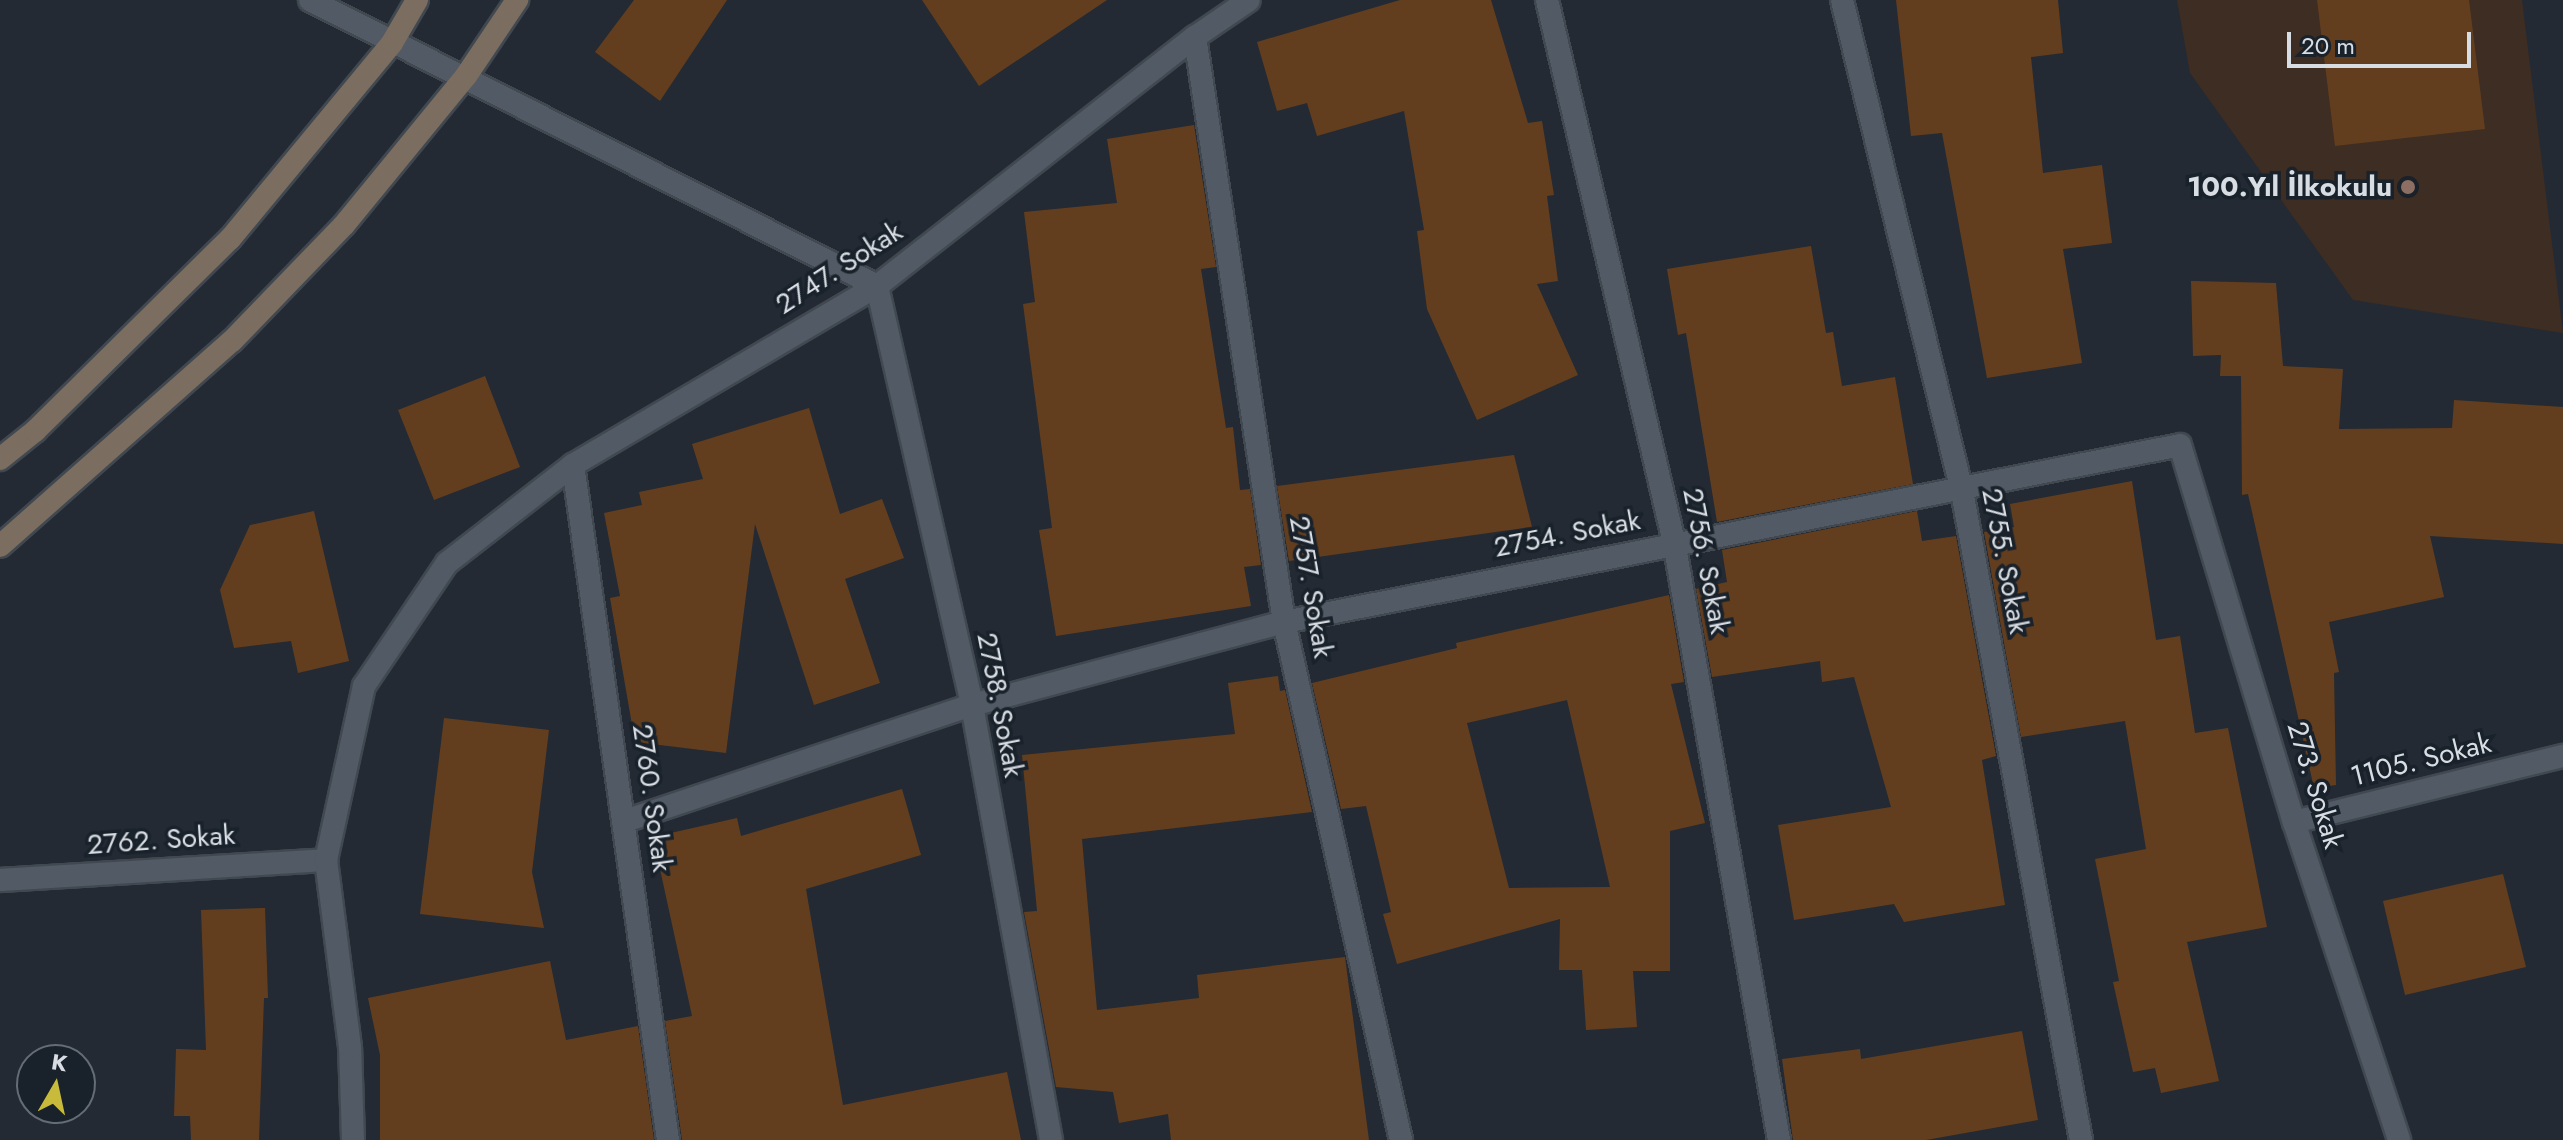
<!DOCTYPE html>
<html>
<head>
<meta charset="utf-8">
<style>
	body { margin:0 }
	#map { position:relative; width:2563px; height:1140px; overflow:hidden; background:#232a34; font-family:Jost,sans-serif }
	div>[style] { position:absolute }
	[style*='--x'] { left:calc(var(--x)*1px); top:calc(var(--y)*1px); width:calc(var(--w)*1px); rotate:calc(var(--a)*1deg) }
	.education>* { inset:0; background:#3e2d23 }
	.building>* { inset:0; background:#633e1e }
	.roads { filter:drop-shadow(2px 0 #414850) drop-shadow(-2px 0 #414850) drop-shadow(0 2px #414850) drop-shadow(0 -2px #414850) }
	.minor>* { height:22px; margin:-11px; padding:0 11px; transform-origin:11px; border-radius:11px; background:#515a65 }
	.secondary>* { height:22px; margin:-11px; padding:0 11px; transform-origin:11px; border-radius:11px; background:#7b6d5f }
	.dots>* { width:22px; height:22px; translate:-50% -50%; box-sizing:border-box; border:4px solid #19212a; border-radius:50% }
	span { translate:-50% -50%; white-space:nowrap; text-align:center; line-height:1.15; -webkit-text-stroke:7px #19212a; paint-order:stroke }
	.poi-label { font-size:28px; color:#d8dde3; font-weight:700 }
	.right { translate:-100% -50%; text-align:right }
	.street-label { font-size:28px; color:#d8dde3 }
	.north { position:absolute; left:16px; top:1044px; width:80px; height:80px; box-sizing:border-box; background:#19212a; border:2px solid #656c74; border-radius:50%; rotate:9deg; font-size:22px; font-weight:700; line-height:32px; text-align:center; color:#d8dde3 }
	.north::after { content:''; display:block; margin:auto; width:28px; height:36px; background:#c8bb3b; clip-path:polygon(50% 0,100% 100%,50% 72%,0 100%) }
	.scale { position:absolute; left:2287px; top:32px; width:184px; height:36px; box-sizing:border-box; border:4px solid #d8dde3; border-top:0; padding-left:10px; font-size:24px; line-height:28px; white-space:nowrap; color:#d8dde3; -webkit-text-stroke:6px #19212a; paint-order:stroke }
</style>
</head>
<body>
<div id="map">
	<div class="education">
		<i style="clip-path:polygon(2177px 0,2522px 0,2563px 333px,2353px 300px,2190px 73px)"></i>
	</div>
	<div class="building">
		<i style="clip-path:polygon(634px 0,727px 0,660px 101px,595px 52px)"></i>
		<i style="clip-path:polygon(922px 0,1107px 0,979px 86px)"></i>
		<i style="clip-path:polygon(1400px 0,1491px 0,1528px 123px,1542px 121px,1554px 195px,1547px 196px,1558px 281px,1537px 284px,1578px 375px,1477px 420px,1427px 309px,1417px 231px,1424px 230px,1404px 111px,1317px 136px,1307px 103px,1277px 111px,1257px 42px)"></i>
		<i style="clip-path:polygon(1896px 0,2058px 0,2063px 53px,2031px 57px,2043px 173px,2102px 165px,2112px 243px,2063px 249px,2082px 363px,1987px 378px,1942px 133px,1911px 136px)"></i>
		<i style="clip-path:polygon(2317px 0,2469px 0,2485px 129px,2335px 146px)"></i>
		<i style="clip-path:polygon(1194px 125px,1216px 267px,1201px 269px,1226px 428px,1233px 427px,1240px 490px,1250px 489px,1261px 565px,1244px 567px,1251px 606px,1056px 636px,1039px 530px,1052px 528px,1023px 304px,1035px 302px,1024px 212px,1117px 203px,1107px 139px)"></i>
		<i style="clip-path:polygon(1811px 246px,1826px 333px,1833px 332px,1842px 386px,1895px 377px,1913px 484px,1717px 522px,1686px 333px,1678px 335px,1667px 269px)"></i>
		<i style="clip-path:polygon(2191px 281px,2276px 283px,2283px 366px,2343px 369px,2339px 429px,2452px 428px,2454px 400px,2563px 407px,2563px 544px,2430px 536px,2444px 597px,2329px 622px,2339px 672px,2334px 673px,2336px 785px,2314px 788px,2248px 494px,2242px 495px,2241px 376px,2220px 376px,2221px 355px,2193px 356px)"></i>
		<i style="clip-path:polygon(485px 376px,520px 467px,434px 500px,398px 410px)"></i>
		<i style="clip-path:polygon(809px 408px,840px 514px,882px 499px,904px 558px,845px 579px,880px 683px,814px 705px,755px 524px,726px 753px,635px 742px,610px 598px,620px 596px,604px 513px,642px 505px,639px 492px,703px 479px,692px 444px)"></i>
		<i style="clip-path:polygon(1514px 455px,1532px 527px,1289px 561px,1277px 486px)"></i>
		<i style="clip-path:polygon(2132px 481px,2156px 640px,2180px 636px,2195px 733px,2228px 728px,2267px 927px,2187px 942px,2219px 1081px,2161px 1093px,2155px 1068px,2133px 1072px,2113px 982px,2119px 981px,2095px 859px,2146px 849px,2125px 721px,2021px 737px,1984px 532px,2014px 527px,2010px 504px)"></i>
		<i style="clip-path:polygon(314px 511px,349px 661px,298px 673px,291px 641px,234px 648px,220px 590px,250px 525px)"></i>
		<i style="clip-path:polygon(1917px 511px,1922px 541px,1956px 536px,1996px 756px,1982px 760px,2005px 905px,1904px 922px,1894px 904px,1794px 920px,1778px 825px,1891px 807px,1854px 677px,1822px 682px,1820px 661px,1712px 677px,1696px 589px,1727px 582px,1722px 550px)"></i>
		<i style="clip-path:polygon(evenodd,1669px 595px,1684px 682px,1671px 684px,1705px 823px,1670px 831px,1670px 971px,1633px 971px,1637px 1027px,1586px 1030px,1582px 970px,1559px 970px,1560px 919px,1397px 964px,1383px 914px,1391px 912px,1366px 806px,1341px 809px,1312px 683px,1457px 648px,1456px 643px,1669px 595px,1567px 700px,1610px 887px,1509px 888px,1467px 723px,1567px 700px)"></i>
		<i style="clip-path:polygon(1278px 676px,1280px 691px,1285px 690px,1312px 812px,1082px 839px,1097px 1010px,1199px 998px,1197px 975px,1345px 957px,1369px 1140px,1171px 1140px,1168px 1114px,1119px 1123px,1113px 1092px,1056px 1087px,1024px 912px,1037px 911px,1022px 755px,1235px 734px,1228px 683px)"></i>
		<i style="clip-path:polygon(444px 718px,549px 730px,532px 872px,544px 928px,420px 914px)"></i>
		<i style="clip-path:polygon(902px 789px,921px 855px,806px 889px,843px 1105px,1007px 1072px,1021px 1140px,682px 1140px,665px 1021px,692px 1016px,653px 837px,737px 818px,741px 836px)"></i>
		<i style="clip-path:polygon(2503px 874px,2526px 967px,2405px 995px,2383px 901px)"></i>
		<i style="clip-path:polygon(265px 908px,268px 998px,264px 998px,259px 1140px,191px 1140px,190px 1116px,174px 1116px,176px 1049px,206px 1050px,201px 910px)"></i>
		<i style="clip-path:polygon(550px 961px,566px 1040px,638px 1026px,654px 1140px,380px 1140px,380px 1055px,368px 998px)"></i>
		<i style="clip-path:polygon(2022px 1031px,2038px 1120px,1926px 1140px,1793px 1140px,1782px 1059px,1860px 1049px,1861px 1059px)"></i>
	</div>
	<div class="roads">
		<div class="minor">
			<i style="--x:310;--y:0;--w:635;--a:26.77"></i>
			<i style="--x:877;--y:286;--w:430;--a:77.2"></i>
			<i style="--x:972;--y:705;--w:442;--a:79.7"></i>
			<i style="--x:1547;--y:0;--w:557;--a:76.81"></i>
			<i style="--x:1674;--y:542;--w:607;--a:80.04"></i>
			<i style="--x:1842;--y:0;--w:505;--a:76.27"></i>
			<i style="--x:1962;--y:491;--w:660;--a:79.61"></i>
			<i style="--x:1195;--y:37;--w:592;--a:81.35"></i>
			<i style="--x:1284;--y:622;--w:531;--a:77.27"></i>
			<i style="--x:573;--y:465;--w:682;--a:81.99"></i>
			<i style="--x:625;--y:821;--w:366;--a:-18.5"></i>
			<i style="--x:972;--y:705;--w:323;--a:-14.9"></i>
			<i style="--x:1284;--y:622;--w:913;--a:-11.17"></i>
			<i style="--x:2180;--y:445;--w:394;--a:73.2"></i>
			<i style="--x:2294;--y:822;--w:335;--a:71.7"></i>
			<i style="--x:2294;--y:822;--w:277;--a:-13.8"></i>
			<i style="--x:0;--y:880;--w:327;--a:-3.5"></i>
			<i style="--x:353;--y:1140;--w:93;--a:-91.8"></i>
			<i style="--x:350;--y:1047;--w:189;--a:-97.3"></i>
			<i style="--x:326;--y:860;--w:178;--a:-77.7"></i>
			<i style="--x:364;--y:686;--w:148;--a:-56"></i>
			<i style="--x:447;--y:563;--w:160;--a:-37.9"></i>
			<i style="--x:573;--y:465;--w:353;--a:-30.5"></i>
			<i style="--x:877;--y:286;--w:404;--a:-38.1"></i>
			<i style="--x:1195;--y:37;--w:65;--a:-34.4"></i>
		</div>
		<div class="secondary">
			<i style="--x:0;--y:459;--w:45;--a:-38.7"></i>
			<i style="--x:35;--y:431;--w:274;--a:-44.6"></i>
			<i style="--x:230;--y:239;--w:254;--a:-50.4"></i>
			<i style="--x:392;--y:43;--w:50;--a:-59.8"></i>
			<i style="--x:0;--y:546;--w:310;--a:-41.5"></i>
			<i style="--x:232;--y:341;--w:161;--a:-46"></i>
			<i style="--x:344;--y:225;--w:193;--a:-50.7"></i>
			<i style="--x:466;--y:76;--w:92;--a:-56.1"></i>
		</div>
	</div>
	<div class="dots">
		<i style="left:2408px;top:187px;background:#8d6e63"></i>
	</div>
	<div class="poi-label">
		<span class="right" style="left:2392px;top:187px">100.Yıl İlkokulu</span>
	</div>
	<div class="street-label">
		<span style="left:839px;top:268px;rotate:-33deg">2747. Sokak</span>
		<span style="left:1567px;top:534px;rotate:-11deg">2754. Sokak</span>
		<span style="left:1706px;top:561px;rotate:79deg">2756. Sokak</span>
		<span style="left:2005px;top:561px;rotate:79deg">2755. Sokak</span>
		<span style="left:1311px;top:587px;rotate:80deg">2757. Sokak</span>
		<span style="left:1000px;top:705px;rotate:79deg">2758. Sokak</span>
		<span style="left:2421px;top:760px;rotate:-14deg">1105. Sokak</span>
		<span style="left:2315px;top:785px;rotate:73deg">273. Sokak</span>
		<span style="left:652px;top:798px;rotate:82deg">2760. Sokak</span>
		<span style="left:161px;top:840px;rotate:-4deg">2762. Sokak</span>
	</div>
	<div class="north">K</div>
	<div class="scale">20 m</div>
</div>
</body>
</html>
